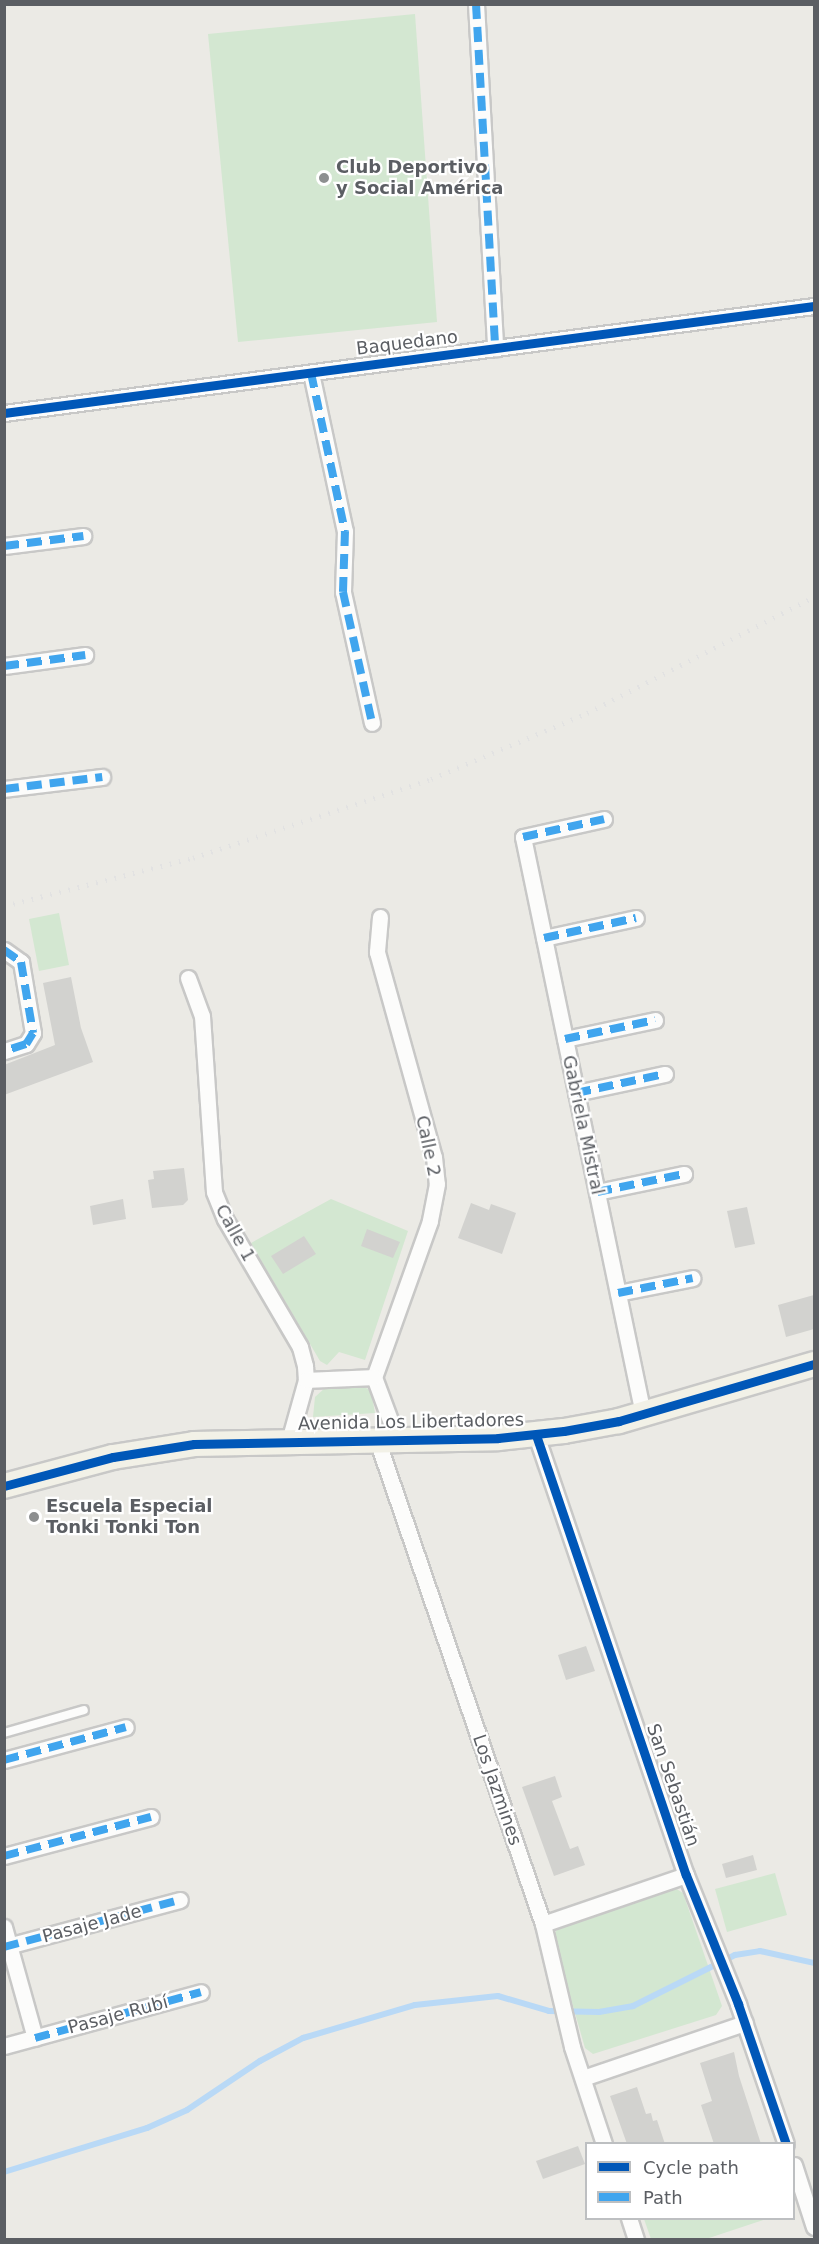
<!DOCTYPE html>
<html>
<head>
<meta charset="utf-8">
<style>
	body { margin:0 }
	#map { position:relative; width:819px; height:2244px; overflow:hidden; background:#ebeae5; font-family:"DejaVu Sans",sans-serif }
	div>[style] { position:absolute }
	[style*='--x'] { left:calc(var(--x)*1px); top:calc(var(--y)*1px); width:calc(var(--w)*1px); rotate:calc(var(--a)*1deg) }
	.green>* { inset:0; background:#d3e7d1 }
	.stream>* { height:6px; margin:-3px; padding:0 3px; transform-origin:3px; border-radius:3px; background:#b9d9f6 }
	.building>* { inset:0; background:#d2d2cf }
	.roads { filter:drop-shadow(2px 0 #c8c8c7) drop-shadow(-2px 0 #c8c8c7) drop-shadow(0 2px #c8c8c7) drop-shadow(0 -2px #c8c8c7) }
	.lane>* { height:8px; margin:-4px; padding:0 4px; transform-origin:4px; border-radius:4px; background:#fcfcfb }
	.street>* { height:15px; margin:-7.5px; padding:0 7.5px; transform-origin:7.5px; border-radius:7.5px; background:#fcfcfb }
	.primary>* { height:24px; margin:-12px; padding:0 12px; transform-origin:12px; border-radius:12px; background:#f2f1e7 }
	.rail>* { height:4.5px; margin-top:-2.25px; transform-origin:0; background:repeating-linear-gradient(90deg,#e2e2e2 0 1.5px,transparent 0 9.5px) }
	.quiet>* { height:8px; margin-top:-4px; transform-origin:0; background:repeating-linear-gradient(90deg,#40a5ee 0 15px,transparent 0 23px) }
	.cycleway>* { height:9px; margin:-4.5px; padding:0 4.5px; transform-origin:4.5px; border-radius:4.5px; background:#0057b8 }
	.dots>* { width:16px; height:16px; translate:-50% -50%; box-sizing:border-box; border:3px solid #fff; border-radius:50% }
	span { translate:-50% -50%; white-space:nowrap; text-align:center; line-height:1.15; -webkit-text-stroke:4.5px #fff; paint-order:stroke }
	.poi-label { font-size:18px; color:#5b5e63; font-weight:700 }
	.left { translate:0 -50%; text-align:left }
	.street-label { font-size:18px; color:#5b5e63 }
	.frame { position:absolute; inset:0; border:6px solid #5b5e63; pointer-events:none }
	.legend { position:absolute; left:585px; top:2142px; width:210px; height:78px; box-sizing:border-box; background:#fff; border:2px solid #bdbfc1; margin:0; padding:8px 10px; list-style:none; font-size:18px; color:#5b5e63 }
	.legend li { display:flex; align-items:center; gap:12px; height:30px }
	.legend b { width:30px; border:2px solid #bdbfc1 }
</style>
</head>
<body>
<div id="map">
	<div class="green">
		<i style="clip-path:polygon(415px 14px,437px 322px,238px 342px,208px 34px)"></i>
		<i style="clip-path:polygon(59px 913px,69px 965px,39px 971px,29px 919px)"></i>
		<i style="clip-path:polygon(331px 1199px,408px 1231px,365px 1360px,339px 1352px,327px 1365px,320px 1361px,251px 1243px)"></i>
		<i style="clip-path:polygon(363px 1386px,371px 1391px,375px 1413px,313px 1417px,315px 1397px,326px 1387px)"></i>
		<i style="clip-path:polygon(775px 1873px,787px 1915px,727px 1932px,715px 1889px)"></i>
		<i style="clip-path:polygon(675px 1888px,683px 1893px,722px 2006px,716px 2015px,593px 2054px,585px 2048px,553px 1936px,559px 1926px)"></i>
		<i style="clip-path:polygon(644px 2219px,644px 2218px,766px 2219px,703px 2240px,651px 2239px)"></i>
	</div>
	<div class="stream">
		<i style="--x:4;--y:2172;--w:150;--a:-17.1"></i>
		<i style="--x:147;--y:2128;--w:44;--a:-24.2"></i>
		<i style="--x:187;--y:2110;--w:88;--a:-33.9"></i>
		<i style="--x:260;--y:2061;--w:49;--a:-28.1"></i>
		<i style="--x:303;--y:2038;--w:117;--a:-16.4"></i>
		<i style="--x:415;--y:2005;--w:83;--a:-6.2"></i>
		<i style="--x:498;--y:1996;--w:53;--a:16.4"></i>
		<i style="--x:549;--y:2011;--w:50;--a:1.1"></i>
		<i style="--x:599;--y:2012;--w:35;--a:-10"></i>
		<i style="--x:633;--y:2006;--w:114;--a:-26.6"></i>
		<i style="--x:735;--y:1955;--w:25;--a:-9"></i>
		<i style="--x:760;--y:1951;--w:55;--a:12.5"></i>
	</div>
	<div class="building">
		<i style="clip-path:polygon(71px 977px,81px 1028px,93px 1062px,4px 1095px,4px 1065px,55px 1045px,43px 983px)"></i>
		<i style="clip-path:polygon(184px 1168px,188px 1200px,183px 1205px,152px 1208px,148px 1180px,154px 1179px,153px 1171px)"></i>
		<i style="clip-path:polygon(123px 1199px,126px 1219px,93px 1225px,90px 1206px)"></i>
		<i style="clip-path:polygon(471px 1203px,489px 1210px,491px 1204px,516px 1213px,502px 1254px,458px 1238px)"></i>
		<i style="clip-path:polygon(747px 1207px,755px 1244px,735px 1248px,727px 1211px)"></i>
		<i style="clip-path:polygon(367px 1229px,400px 1242px,393px 1258px,361px 1246px)"></i>
		<i style="clip-path:polygon(304px 1236px,316px 1254px,283px 1274px,271px 1256px)"></i>
		<i style="clip-path:polygon(814px 1295px,814px 1329px,786px 1337px,778px 1305px)"></i>
		<i style="clip-path:polygon(586px 1646px,595px 1671px,566px 1680px,558px 1655px)"></i>
		<i style="clip-path:polygon(555px 1776px,562px 1797px,552px 1801px,570px 1849px,578px 1846px,585px 1865px,554px 1876px,522px 1787px)"></i>
		<i style="clip-path:polygon(753px 1855px,757px 1870px,726px 1878px,722px 1864px)"></i>
		<i style="clip-path:polygon(734px 2052px,739px 2076px,761px 2144px,714px 2144px,701px 2105px,712px 2101px,700px 2063px)"></i>
		<i style="clip-path:polygon(637px 2087px,646px 2114px,651px 2113px,653px 2121px,657px 2120px,665px 2144px,627px 2144px,610px 2096px)"></i>
		<i style="clip-path:polygon(578px 2146px,585px 2164px,543px 2179px,536px 2161px)"></i>
	</div>
	<div class="roads">
		<div class="lane">
			<i style="--x:4;--y:1733;--w:83;--a:-16"></i>
		</div>
		<div class="street">
			<i style="--x:476;--y:4;--w:345;--a:86.8"></i>
			<i style="--x:311;--y:373;--w:162;--a:77.9"></i>
			<i style="--x:345;--y:531;--w:61;--a:91.9"></i>
			<i style="--x:343;--y:592;--w:134;--a:77.5"></i>
			<i style="--x:4;--y:413;--w:817;--a:-7.53"></i>
			<i style="--x:4;--y:546;--w:80;--a:-7.2"></i>
			<i style="--x:4;--y:666;--w:82;--a:-7.7"></i>
			<i style="--x:4;--y:789;--w:99;--a:-7"></i>
			<i style="--x:604;--y:819;--w:83;--a:167.5"></i>
			<i style="--x:523;--y:837;--w:589;--a:78.25"></i>
			<i style="--x:380;--y:917;--w:35;--a:95"></i>
			<i style="--x:377;--y:952;--w:213;--a:74.5"></i>
			<i style="--x:434;--y:1157;--w:27;--a:84"></i>
			<i style="--x:437;--y:1184;--w:38;--a:101"></i>
			<i style="--x:430;--y:1221;--w:166;--a:109.7"></i>
			<i style="--x:374;--y:1377;--w:66;--a:69.6"></i>
			<i style="--x:544;--y:938;--w:94;--a:-12.3"></i>
			<i style="--x:4;--y:950;--w:21;--a:35"></i>
			<i style="--x:21;--y:962;--w:72;--a:80.4"></i>
			<i style="--x:33;--y:1033;--w:13;--a:122"></i>
			<i style="--x:26;--y:1044;--w:23;--a:162"></i>
			<i style="--x:188;--y:978;--w:40;--a:69.8"></i>
			<i style="--x:202;--y:1016;--w:176;--a:86.1"></i>
			<i style="--x:214;--y:1192;--w:29;--a:68"></i>
			<i style="--x:225;--y:1219;--w:148;--a:59.6"></i>
			<i style="--x:300;--y:1347;--w:20;--a:75"></i>
			<i style="--x:305;--y:1366;--w:14;--a:86"></i>
			<i style="--x:306;--y:1380;--w:63;--a:105.6"></i>
			<i style="--x:565;--y:1039;--w:92;--a:-11.9"></i>
			<i style="--x:576;--y:1093;--w:91;--a:-12.1"></i>
			<i style="--x:597;--y:1192;--w:89;--a:-11.7"></i>
			<i style="--x:618;--y:1293;--w:76;--a:-11.3"></i>
			<i style="--x:306;--y:1380;--w:68;--a:-2.5"></i>
			<i style="--x:536;--y:1435;--w:465;--a:71.2"></i>
			<i style="--x:686;--y:1875;--w:139;--a:68"></i>
			<i style="--x:738;--y:2004;--w:148;--a:71.1"></i>
			<i style="--x:377;--y:1440;--w:512;--a:71.07"></i>
			<i style="--x:543;--y:1924;--w:126;--a:76.7"></i>
			<i style="--x:572;--y:2047;--w:102;--a:71.7"></i>
			<i style="--x:4;--y:1760;--w:126;--a:-15.1"></i>
			<i style="--x:4;--y:1856;--w:152;--a:-14.9"></i>
			<i style="--x:543;--y:1924;--w:151;--a:-18.9"></i>
			<i style="--x:4;--y:1927;--w:115;--a:74.4"></i>
			<i style="--x:4;--y:1947;--w:182;--a:-15"></i>
			<i style="--x:4;--y:2046;--w:204;--a:-15.3"></i>
			<i style="--x:583;--y:2078;--w:171;--a:-18.8"></i>
			<i style="--x:794;--y:2165;--w:65;--a:72.1"></i>
			<i style="--x:629;--y:2218;--w:23;--a:72"></i>
		</div>
		<div class="primary">
			<i style="--x:4;--y:1486;--w:113;--a:-14.9"></i>
			<i style="--x:113;--y:1457;--w:82;--a:-9.1"></i>
			<i style="--x:194;--y:1444;--w:304;--a:-1.1"></i>
			<i style="--x:498;--y:1438;--w:66;--a:-6.1"></i>
			<i style="--x:564;--y:1431;--w:56;--a:-10.3"></i>
			<i style="--x:619;--y:1421;--w:203;--a:-16.3"></i>
		</div>
	</div>
	<div class="rail">
		<i style="--x:4;--y:906;--w:195;--a:-14.3"></i>
		<i style="--x:193;--y:858;--w:251;--a:-18.4"></i>
		<i style="--x:431;--y:779;--w:169;--a:-22.9"></i>
		<i style="--x:587;--y:713;--w:255;--a:-27.1"></i>
	</div>
	<div class="quiet">
		<i style="--x:476;--y:4;--w:345;--a:86.8"></i>
		<i style="--x:311;--y:373;--w:162;--a:77.9"></i>
		<i style="--x:345;--y:531;--w:61;--a:91.9"></i>
		<i style="--x:343;--y:592;--w:134;--a:77.5"></i>
		<i style="--x:4;--y:546;--w:80;--a:-7.2"></i>
		<i style="--x:4;--y:666;--w:82;--a:-7.7"></i>
		<i style="--x:4;--y:789;--w:99;--a:-7"></i>
		<i style="--x:523;--y:837;--w:83;--a:-12.5"></i>
		<i style="--x:544;--y:938;--w:94;--a:-12.3"></i>
		<i style="--x:4;--y:950;--w:21;--a:35"></i>
		<i style="--x:21;--y:962;--w:72;--a:80.4"></i>
		<i style="--x:33;--y:1033;--w:13;--a:122"></i>
		<i style="--x:26;--y:1044;--w:23;--a:162"></i>
		<i style="--x:565;--y:1039;--w:92;--a:-11.9"></i>
		<i style="--x:576;--y:1093;--w:91;--a:-12.1"></i>
		<i style="--x:597;--y:1192;--w:89;--a:-11.7"></i>
		<i style="--x:618;--y:1293;--w:76;--a:-11.3"></i>
		<i style="--x:4;--y:1760;--w:126;--a:-15.1"></i>
		<i style="--x:4;--y:1856;--w:152;--a:-14.9"></i>
		<i style="--x:4;--y:1947;--w:182;--a:-15"></i>
		<i style="--x:35;--y:2038;--w:172;--a:-15.5"></i>
	</div>
	<div class="cycleway">
		<i style="--x:4;--y:413;--w:817;--a:-7.53"></i>
		<i style="--x:536;--y:1435;--w:465;--a:71.2"></i>
		<i style="--x:686;--y:1875;--w:139;--a:68"></i>
		<i style="--x:738;--y:2004;--w:148;--a:71.1"></i>
		<i style="--x:4;--y:1486;--w:113;--a:-14.9"></i>
		<i style="--x:113;--y:1457;--w:82;--a:-9.1"></i>
		<i style="--x:194;--y:1444;--w:304;--a:-1.1"></i>
		<i style="--x:498;--y:1438;--w:66;--a:-6.1"></i>
		<i style="--x:564;--y:1431;--w:56;--a:-10.3"></i>
		<i style="--x:619;--y:1421;--w:203;--a:-16.3"></i>
	</div>
	<div class="dots">
		<i style="left:324px;top:178px;background:#8d8f90"></i>
		<i style="left:34px;top:1517px;background:#8d8f90"></i>
	</div>
	<div class="poi-label">
		<span class="left" style="left:336px;top:178px">Club Deportivo<br>y Social América</span>
		<span class="left" style="left:46px;top:1517px">Escuela Especial<br>Tonki Tonki Ton</span>
	</div>
	<div class="street-label">
		<span style="left:407px;top:343px;rotate:-7deg">Baquedano</span>
		<span style="left:583px;top:1125px;rotate:78deg">Gabriela Mistral</span>
		<span style="left:428px;top:1146px;rotate:78deg">Calle 2</span>
		<span style="left:235px;top:1233px;rotate:61deg">Calle 1</span>
		<span style="left:411px;top:1422px;rotate:-1deg">Avenida Los Libertadores</span>
		<span style="left:673px;top:1785px;rotate:71deg">San Sebastián</span>
		<span style="left:497px;top:1790px;rotate:71deg">Los Jazmines</span>
		<span style="left:92px;top:1924px;rotate:-15deg">Pasaje Jade</span>
		<span style="left:118px;top:2015px;rotate:-15deg">Pasaje Rubí</span>
	</div>
	<div class="frame"></div>
	<ul class="legend">
	<li><b style="height:8px;background:#0057b8"></b>Cycle path</li>
	<li><b style="height:8px;background:#40a5ee"></b>Path</li>
	</ul>
</div>
</body>
</html>
